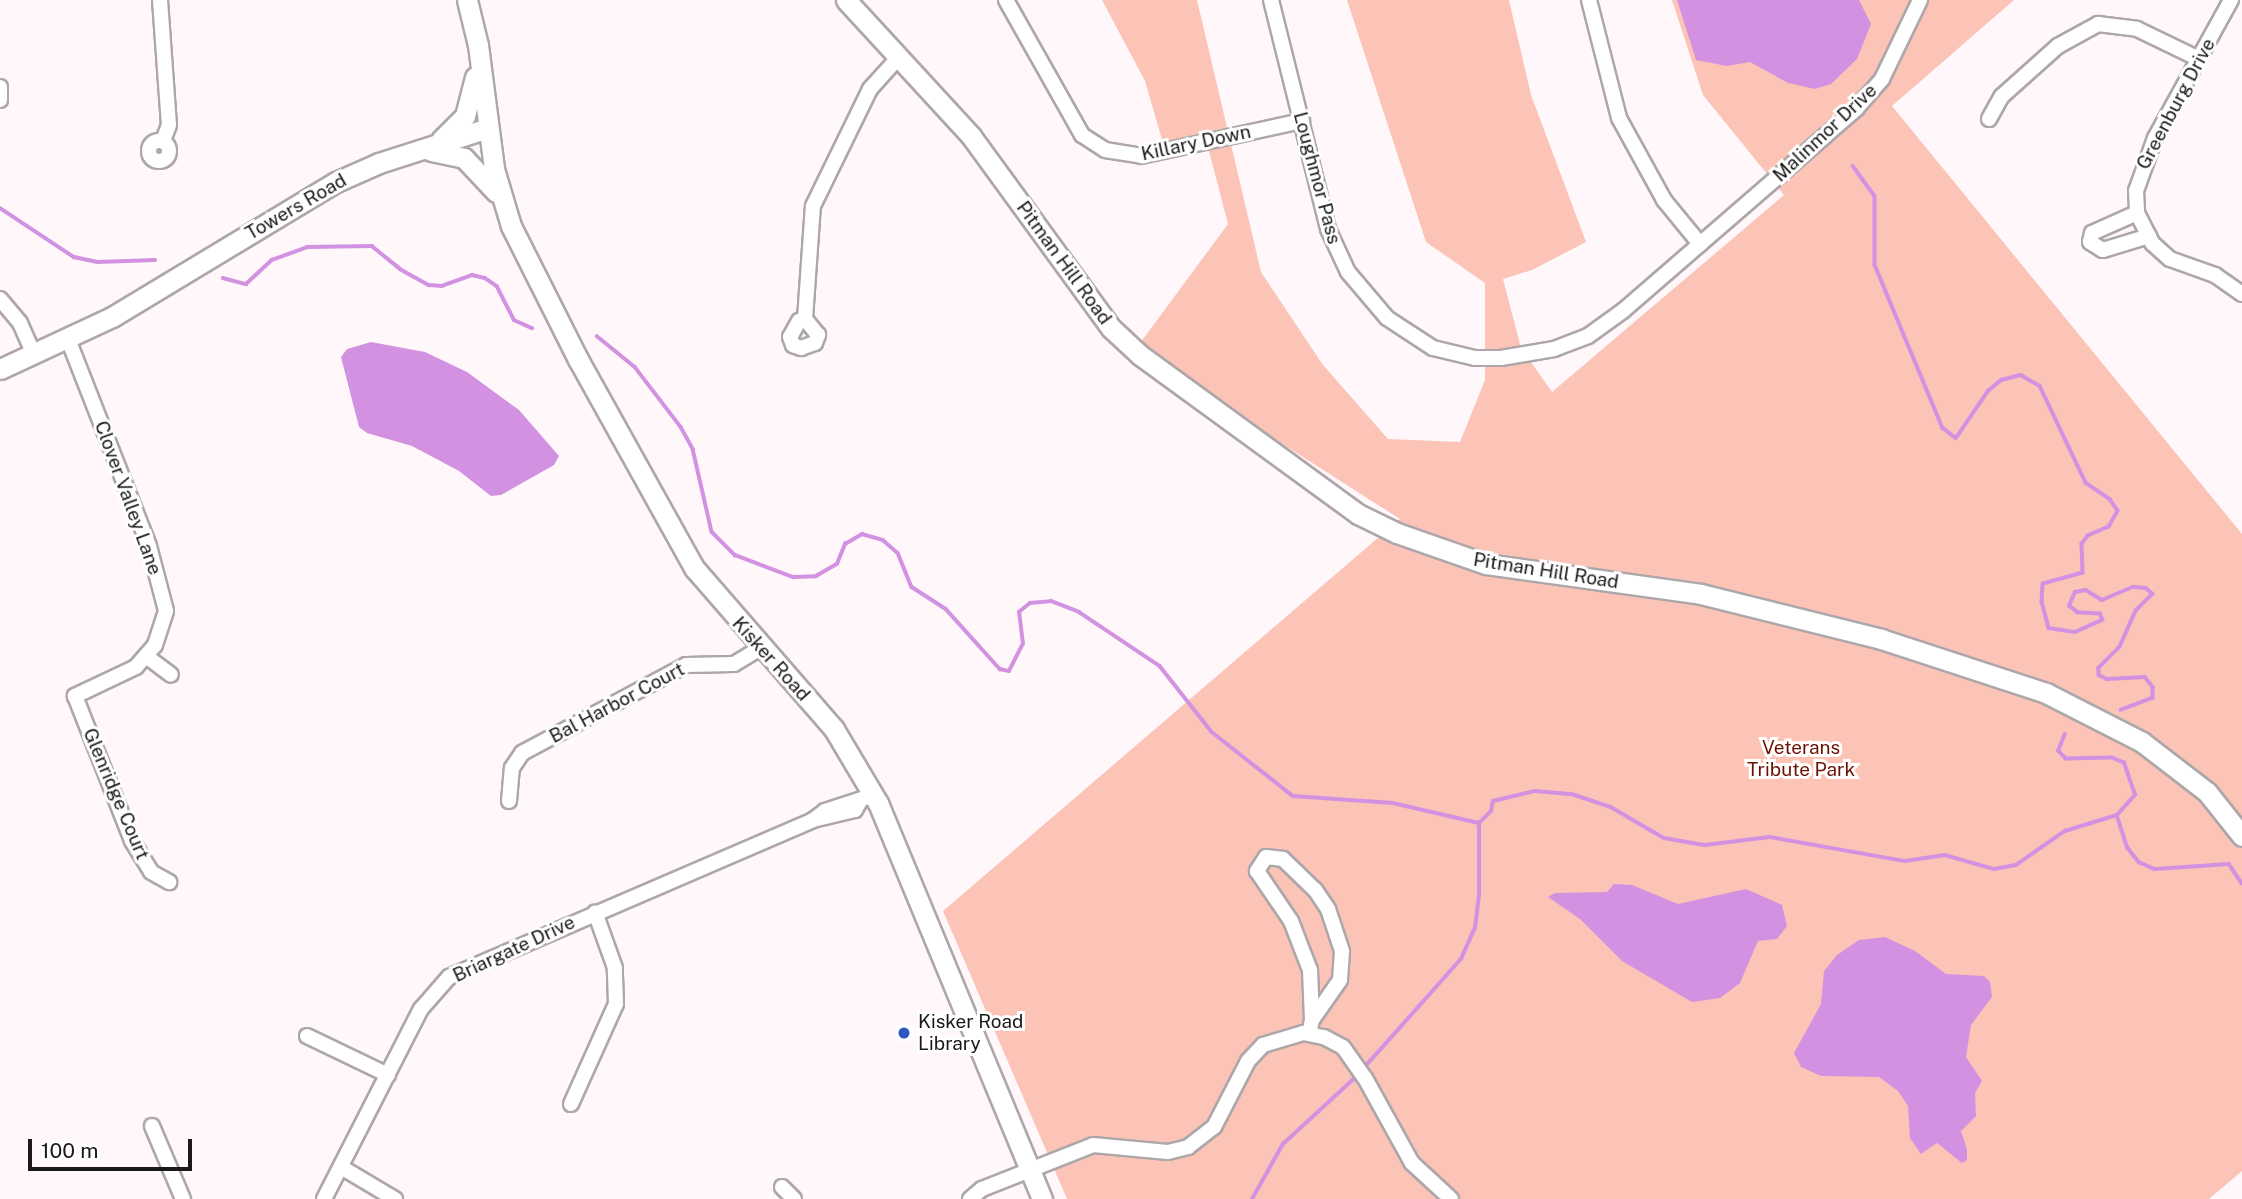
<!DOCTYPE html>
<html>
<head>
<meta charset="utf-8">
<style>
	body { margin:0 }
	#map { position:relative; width:2242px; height:1199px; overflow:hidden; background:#fff7fa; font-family:"Public Sans",sans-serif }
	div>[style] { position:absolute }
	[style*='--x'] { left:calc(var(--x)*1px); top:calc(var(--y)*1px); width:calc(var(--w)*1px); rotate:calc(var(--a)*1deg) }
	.green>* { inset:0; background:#fcc3b7 }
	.water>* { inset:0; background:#d292e1 }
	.stream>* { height:3.5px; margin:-1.75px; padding:0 1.75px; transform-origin:1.75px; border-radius:1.75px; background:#d292e1 }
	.roads { filter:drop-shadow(2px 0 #aea7aa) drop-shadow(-2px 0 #aea7aa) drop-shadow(0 2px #aea7aa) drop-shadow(0 -2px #aea7aa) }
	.minor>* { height:14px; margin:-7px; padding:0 7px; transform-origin:7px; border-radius:7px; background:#fff }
	.minor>.ring { margin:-7px; padding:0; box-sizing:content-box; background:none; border:14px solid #fff; border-radius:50% }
	.major>* { height:19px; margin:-9.5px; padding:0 9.5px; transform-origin:9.5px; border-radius:9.5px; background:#fff }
	.dots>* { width:19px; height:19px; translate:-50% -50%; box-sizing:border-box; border:4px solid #fff; border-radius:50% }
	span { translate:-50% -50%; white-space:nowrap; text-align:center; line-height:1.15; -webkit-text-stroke:6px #fff; paint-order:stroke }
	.street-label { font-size:19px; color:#1a1818 }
	.park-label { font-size:19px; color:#6c1101 }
	.poi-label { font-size:19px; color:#1a1818 }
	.left { translate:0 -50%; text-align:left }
	.scale { position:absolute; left:28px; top:1139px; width:164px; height:32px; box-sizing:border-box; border:4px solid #1a1818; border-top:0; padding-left:9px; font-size:21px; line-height:24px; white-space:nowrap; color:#1a1818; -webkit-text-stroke:5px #fff; paint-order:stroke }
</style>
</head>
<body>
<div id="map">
	<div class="green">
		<i style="clip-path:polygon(1102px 0,1197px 0,1261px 272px,1323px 365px,1388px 439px,1460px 442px,1485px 380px,1485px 283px,1426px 242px,1347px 0,1509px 0,1531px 95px,1586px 242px,1532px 270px,1503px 279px,1521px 348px,1552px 392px,1784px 195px,1703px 95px,1672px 0,2014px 0,1892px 106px,2242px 534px,2242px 1171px,2209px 1199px,1067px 1199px,943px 911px,1400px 519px,1135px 350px,1228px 224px,1209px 151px,1163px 143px,1145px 81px)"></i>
	</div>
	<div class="water">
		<i style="clip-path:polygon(1677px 0,1859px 0,1871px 24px,1857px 59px,1831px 84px,1815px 89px,1788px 83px,1750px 62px,1727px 66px,1696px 60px)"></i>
		<i style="clip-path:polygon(371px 342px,425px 352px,467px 372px,519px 410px,559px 456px,554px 465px,501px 495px,491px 496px,459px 471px,412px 446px,367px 433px,359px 427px,341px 357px,347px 349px)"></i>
		<i style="clip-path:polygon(1614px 884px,1632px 885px,1678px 904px,1746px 889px,1782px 905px,1787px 926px,1777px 939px,1758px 941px,1740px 983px,1720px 998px,1692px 1002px,1622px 961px,1580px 919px,1548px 897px,1555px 893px,1607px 892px)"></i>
		<i style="clip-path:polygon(1885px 937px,1915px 951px,1946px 974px,1984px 976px,1990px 982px,1992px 997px,1971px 1025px,1966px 1057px,1982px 1081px,1975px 1093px,1976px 1116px,1961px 1131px,1967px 1149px,1967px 1160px,1962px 1163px,1937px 1143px,1921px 1154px,1910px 1138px,1908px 1106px,1898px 1091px,1879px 1077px,1821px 1076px,1801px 1067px,1794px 1053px,1821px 1004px,1824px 971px,1837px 955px,1859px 940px)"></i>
	</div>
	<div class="stream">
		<i style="--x:1853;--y:166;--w:37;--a:54"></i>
		<i style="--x:1875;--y:196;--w:69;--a:90"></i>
		<i style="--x:1875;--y:265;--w:177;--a:67.4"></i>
		<i style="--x:1943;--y:428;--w:16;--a:38"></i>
		<i style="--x:1956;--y:438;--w:57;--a:-55.8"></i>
		<i style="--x:1988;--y:391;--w:17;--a:-40"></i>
		<i style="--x:2001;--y:380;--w:21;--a:-14"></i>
		<i style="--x:2021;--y:375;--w:22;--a:30"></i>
		<i style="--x:2040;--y:386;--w:107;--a:64.6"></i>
		<i style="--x:2086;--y:483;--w:29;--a:34"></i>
		<i style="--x:2110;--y:499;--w:14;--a:56"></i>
		<i style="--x:2118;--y:511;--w:18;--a:119"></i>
		<i style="--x:2109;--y:527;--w:23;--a:157"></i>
		<i style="--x:2088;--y:536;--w:10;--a:127"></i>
		<i style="--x:2082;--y:544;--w:29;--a:88"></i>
		<i style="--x:2083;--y:573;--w:41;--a:164.6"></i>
		<i style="--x:2043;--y:584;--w:18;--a:93"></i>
		<i style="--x:2042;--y:602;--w:27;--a:75"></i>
		<i style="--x:2049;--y:628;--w:26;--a:9"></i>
		<i style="--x:2075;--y:632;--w:30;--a:-24"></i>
		<i style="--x:2102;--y:620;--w:6;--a:-108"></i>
		<i style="--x:2100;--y:614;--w:22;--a:-177"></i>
		<i style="--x:2078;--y:613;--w:11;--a:-142"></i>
		<i style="--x:2069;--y:606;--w:15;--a:-67"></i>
		<i style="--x:2075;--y:592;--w:11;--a:-10"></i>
		<i style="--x:2086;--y:590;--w:19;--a:32"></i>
		<i style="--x:2102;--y:600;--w:34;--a:-23"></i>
		<i style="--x:2133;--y:587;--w:13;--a:4"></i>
		<i style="--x:2146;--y:588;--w:9;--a:41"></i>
		<i style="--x:2153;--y:594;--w:24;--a:135"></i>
		<i style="--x:2136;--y:611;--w:39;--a:114"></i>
		<i style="--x:2120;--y:647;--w:30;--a:135"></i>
		<i style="--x:2099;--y:668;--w:7;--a:90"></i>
		<i style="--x:2099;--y:675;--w:9;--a:27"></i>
		<i style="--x:2107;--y:679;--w:38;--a:-3"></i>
		<i style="--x:2145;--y:677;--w:13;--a:51"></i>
		<i style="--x:2153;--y:687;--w:11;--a:90"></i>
		<i style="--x:2153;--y:698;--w:34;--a:159"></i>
		<i style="--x:0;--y:208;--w:89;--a:33.5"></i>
		<i style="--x:74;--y:257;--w:25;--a:12"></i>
		<i style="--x:98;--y:262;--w:57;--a:-2"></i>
		<i style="--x:223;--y:278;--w:24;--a:15"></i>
		<i style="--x:246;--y:284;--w:35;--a:-43"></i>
		<i style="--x:272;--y:260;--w:37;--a:-20"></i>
		<i style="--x:307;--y:247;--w:65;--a:-0.9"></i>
		<i style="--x:372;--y:246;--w:36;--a:39"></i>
		<i style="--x:400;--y:269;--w:33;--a:29"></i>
		<i style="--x:429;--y:285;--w:13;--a:4"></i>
		<i style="--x:442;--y:286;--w:32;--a:-20"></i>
		<i style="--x:472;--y:275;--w:13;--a:13"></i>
		<i style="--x:485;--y:278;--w:14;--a:34"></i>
		<i style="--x:497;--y:286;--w:38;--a:63"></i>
		<i style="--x:514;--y:320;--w:20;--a:24"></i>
		<i style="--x:597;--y:336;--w:49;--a:39.2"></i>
		<i style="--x:635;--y:367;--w:76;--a:52.5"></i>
		<i style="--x:681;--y:427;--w:25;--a:61"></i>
		<i style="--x:693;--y:449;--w:85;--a:77.1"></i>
		<i style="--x:712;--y:532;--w:33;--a:45"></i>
		<i style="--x:735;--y:555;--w:62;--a:20.8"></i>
		<i style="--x:793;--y:577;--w:23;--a:-2"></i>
		<i style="--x:816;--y:576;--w:24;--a:-30"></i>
		<i style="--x:837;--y:564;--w:22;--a:-68"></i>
		<i style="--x:845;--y:544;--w:20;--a:-30"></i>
		<i style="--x:862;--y:534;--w:22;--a:16"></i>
		<i style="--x:883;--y:540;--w:20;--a:41"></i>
		<i style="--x:898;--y:553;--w:37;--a:68"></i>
		<i style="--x:912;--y:587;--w:40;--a:32.9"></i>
		<i style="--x:946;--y:609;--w:81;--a:48"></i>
		<i style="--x:1000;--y:669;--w:9;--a:13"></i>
		<i style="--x:1009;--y:671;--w:30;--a:-63"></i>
		<i style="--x:1023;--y:644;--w:32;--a:-97"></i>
		<i style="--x:1019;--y:612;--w:14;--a:-39"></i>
		<i style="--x:1030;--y:603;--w:21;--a:-5"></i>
		<i style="--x:1051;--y:601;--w:30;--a:21"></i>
		<i style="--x:1079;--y:612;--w:97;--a:33.7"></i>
		<i style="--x:1160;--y:666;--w:84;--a:51.8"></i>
		<i style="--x:1212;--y:732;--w:103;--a:38.3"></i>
		<i style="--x:1293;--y:796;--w:100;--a:4"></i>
		<i style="--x:1393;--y:803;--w:88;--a:13.1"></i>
		<i style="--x:2117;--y:815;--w:35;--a:72"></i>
		<i style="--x:2128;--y:848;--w:18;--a:52"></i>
		<i style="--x:2139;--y:862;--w:17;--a:24"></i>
		<i style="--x:2155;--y:869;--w:74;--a:-3.9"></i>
		<i style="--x:2229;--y:864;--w:23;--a:56"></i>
		<i style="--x:1363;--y:1069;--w:147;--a:-48.3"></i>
		<i style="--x:1461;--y:959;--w:34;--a:-66"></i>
		<i style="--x:1475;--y:928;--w:33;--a:-83"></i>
		<i style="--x:1479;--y:895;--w:72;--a:-90"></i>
		<i style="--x:1479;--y:823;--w:17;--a:-45"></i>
		<i style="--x:1491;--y:811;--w:10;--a:-79"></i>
		<i style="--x:1493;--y:801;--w:43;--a:-13.4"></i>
		<i style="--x:1535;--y:791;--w:37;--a:5"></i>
		<i style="--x:1572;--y:794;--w:41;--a:18.4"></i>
		<i style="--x:1611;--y:807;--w:61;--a:30.3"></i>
		<i style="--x:1664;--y:838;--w:42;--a:9.7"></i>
		<i style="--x:1705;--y:845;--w:65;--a:-7"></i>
		<i style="--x:1770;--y:837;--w:137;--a:10.1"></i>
		<i style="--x:1905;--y:861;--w:40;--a:-8.5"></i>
		<i style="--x:1945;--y:855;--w:51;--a:15.9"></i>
		<i style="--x:1994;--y:869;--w:22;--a:-10"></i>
		<i style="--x:2016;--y:865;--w:60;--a:-34.8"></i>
		<i style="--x:2065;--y:831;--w:54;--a:-17.1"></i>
		<i style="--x:2117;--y:815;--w:27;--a:-48"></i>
		<i style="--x:2135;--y:795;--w:34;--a:-109"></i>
		<i style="--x:2124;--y:763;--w:13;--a:-157"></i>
		<i style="--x:2112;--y:758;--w:46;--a:178.8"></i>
		<i style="--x:2066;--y:759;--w:11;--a:-135"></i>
		<i style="--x:2058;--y:751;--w:18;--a:-68"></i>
		<i style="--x:1252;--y:1199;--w:63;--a:-60.6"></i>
		<i style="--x:1283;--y:1144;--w:102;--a:-42.6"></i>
	</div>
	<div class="roads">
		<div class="minor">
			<i style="--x:160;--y:0;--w:125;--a:85.9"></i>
			<i style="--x:169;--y:125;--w:17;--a:111"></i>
			<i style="--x:1006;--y:0;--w:155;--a:60.6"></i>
			<i style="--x:1082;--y:135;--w:27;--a:33"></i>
			<i style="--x:1105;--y:150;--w:36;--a:9"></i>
			<i style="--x:1141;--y:156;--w:165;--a:-12.3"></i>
			<i style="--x:1271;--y:0;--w:236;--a:76"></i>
			<i style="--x:1328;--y:229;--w:47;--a:65.1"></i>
			<i style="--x:1348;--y:272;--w:60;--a:49.7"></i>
			<i style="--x:1387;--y:318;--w:55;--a:33.1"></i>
			<i style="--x:1433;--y:348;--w:43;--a:13.4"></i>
			<i style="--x:1475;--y:358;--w:26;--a:0"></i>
			<i style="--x:1501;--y:358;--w:54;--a:-9.6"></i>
			<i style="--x:1554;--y:349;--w:36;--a:-21"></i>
			<i style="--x:1588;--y:336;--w:44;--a:-35.8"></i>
			<i style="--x:1624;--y:310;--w:307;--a:-40.9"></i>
			<i style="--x:1856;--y:109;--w:40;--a:-49"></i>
			<i style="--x:1882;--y:79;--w:88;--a:-64.3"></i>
			<i style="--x:1589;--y:0;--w:122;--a:75.7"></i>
			<i style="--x:1619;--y:118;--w:94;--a:61.2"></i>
			<i style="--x:1664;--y:200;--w:57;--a:50.7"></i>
			<i style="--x:2231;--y:0;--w:158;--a:118.8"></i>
			<i style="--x:2155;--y:138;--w:56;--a:109.7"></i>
			<i style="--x:2136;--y:191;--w:22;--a:87"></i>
			<i style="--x:2137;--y:213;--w:34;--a:63"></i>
			<i style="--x:2152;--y:243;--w:24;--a:42"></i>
			<i style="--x:2170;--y:259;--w:48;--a:19.6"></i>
			<i style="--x:2215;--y:275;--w:33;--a:35"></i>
			<i style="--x:0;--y:87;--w:13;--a:90"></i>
			<i style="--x:1989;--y:119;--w:26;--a:-61"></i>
			<i style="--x:2002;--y:96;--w:75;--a:-41.8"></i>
			<i style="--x:2058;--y:46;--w:46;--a:-28.8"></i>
			<i style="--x:2098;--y:24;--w:39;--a:7"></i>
			<i style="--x:2137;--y:29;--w:69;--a:25.8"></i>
			<i class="ring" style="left:149px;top:141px;width:6px;height:6px"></i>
			<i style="--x:2137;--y:213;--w:49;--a:156"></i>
			<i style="--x:2092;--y:233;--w:9;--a:103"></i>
			<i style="--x:2090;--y:242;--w:15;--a:32"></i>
			<i style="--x:2103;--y:250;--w:48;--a:-16.9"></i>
			<i style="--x:0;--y:299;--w:31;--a:50"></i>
			<i style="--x:20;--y:323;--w:34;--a:66"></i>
			<i style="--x:805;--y:319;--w:6;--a:162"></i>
			<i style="--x:799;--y:321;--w:18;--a:119"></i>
			<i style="--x:790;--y:337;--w:9;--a:69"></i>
			<i style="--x:793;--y:345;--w:9;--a:21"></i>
			<i style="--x:801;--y:348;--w:15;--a:-20"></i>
			<i style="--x:815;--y:343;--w:9;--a:-69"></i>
			<i style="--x:818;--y:335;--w:21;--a:-129"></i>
			<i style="--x:805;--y:319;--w:113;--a:-86"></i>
			<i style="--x:813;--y:206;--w:130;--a:-64"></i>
			<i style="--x:870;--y:89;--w:42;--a:-47.9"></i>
			<i style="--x:68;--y:339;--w:222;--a:68.6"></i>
			<i style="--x:149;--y:546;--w:67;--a:75.3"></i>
			<i style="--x:166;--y:611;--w:36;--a:108"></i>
			<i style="--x:155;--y:645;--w:29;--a:131"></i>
			<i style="--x:136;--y:667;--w:68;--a:154.6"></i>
			<i style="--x:75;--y:696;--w:156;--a:68.5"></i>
			<i style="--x:132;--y:841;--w:36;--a:58"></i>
			<i style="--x:151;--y:872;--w:21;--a:29"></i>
			<i style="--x:146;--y:656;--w:31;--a:37"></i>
			<i style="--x:509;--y:801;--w:33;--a:-85"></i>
			<i style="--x:512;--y:768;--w:18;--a:-56"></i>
			<i style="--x:522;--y:753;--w:186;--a:-28.2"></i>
			<i style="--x:686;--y:665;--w:48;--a:-1.2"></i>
			<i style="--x:734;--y:664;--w:31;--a:-31"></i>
			<i style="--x:813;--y:820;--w:43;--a:-13.4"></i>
			<i style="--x:855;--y:810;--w:10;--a:-61"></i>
			<i style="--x:1309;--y:1034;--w:14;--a:-78"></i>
			<i style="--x:1312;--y:1020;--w:49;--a:-55"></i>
			<i style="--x:1340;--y:980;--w:29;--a:-86"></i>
			<i style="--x:1342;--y:951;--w:44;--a:-108.4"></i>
			<i style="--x:1328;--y:909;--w:23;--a:-124"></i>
			<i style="--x:1315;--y:890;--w:45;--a:-135.9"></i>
			<i style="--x:1283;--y:859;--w:17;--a:-173"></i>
			<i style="--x:1266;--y:857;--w:17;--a:123"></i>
			<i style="--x:1257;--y:871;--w:60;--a:55.8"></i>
			<i style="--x:1291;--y:921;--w:53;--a:68.8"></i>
			<i style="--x:1310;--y:970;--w:50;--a:87.7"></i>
			<i style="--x:307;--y:1036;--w:90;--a:25.7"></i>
			<i style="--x:571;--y:1104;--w:110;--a:-65.8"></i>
			<i style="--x:616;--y:1004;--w:36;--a:-92"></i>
			<i style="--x:615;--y:968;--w:59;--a:-109.7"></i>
			<i style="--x:152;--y:1126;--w:79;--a:67"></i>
			<i style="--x:341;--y:1167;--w:63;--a:30.7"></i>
			<i style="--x:782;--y:1187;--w:17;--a:45"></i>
			<i style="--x:324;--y:1199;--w:213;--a:-63"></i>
			<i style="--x:421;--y:1009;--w:43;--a:-48.8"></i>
			<i style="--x:449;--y:977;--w:396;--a:-23.3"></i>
			<i style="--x:813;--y:820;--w:15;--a:-37"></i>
			<i style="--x:825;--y:811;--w:52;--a:-18.1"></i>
			<i style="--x:970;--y:1199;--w:16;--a:-40"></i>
			<i style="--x:982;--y:1189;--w:119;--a:-21.6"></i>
			<i style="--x:1093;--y:1145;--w:75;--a:5.3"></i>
			<i style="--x:1168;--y:1152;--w:21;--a:-14"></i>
			<i style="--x:1188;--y:1147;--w:33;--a:-38"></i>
			<i style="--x:1214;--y:1127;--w:74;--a:-62.7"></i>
			<i style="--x:1248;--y:1061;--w:22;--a:-47"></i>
			<i style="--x:1263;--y:1045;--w:42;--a:-16.7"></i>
			<i style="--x:1303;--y:1033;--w:21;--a:11"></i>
			<i style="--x:1324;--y:1037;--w:21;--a:28"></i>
			<i style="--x:1343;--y:1047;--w:38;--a:55"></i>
			<i style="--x:1365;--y:1078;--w:97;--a:61.1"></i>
			<i style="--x:1412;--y:1163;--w:53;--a:42.7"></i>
		</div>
		<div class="major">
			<i style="--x:467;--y:0;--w:46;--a:76.3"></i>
			<i style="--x:478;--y:45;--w:125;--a:82.6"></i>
			<i style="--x:494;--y:169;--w:59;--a:73.4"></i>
			<i style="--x:511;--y:226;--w:151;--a:63.3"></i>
			<i style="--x:579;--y:361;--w:238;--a:60.9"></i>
			<i style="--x:695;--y:569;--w:212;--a:49"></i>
			<i style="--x:834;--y:729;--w:86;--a:59.3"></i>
			<i style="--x:878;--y:803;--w:429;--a:67.5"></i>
			<i style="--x:846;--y:0;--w:185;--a:47.4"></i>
			<i style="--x:971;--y:136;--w:238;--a:53.9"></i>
			<i style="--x:1111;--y:328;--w:40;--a:43"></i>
			<i style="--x:1140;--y:355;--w:270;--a:36.1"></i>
			<i style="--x:1358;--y:514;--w:43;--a:26"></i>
			<i style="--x:1397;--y:533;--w:94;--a:19.2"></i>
			<i style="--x:1486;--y:564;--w:217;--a:7.9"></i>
			<i style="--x:1701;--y:594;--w:186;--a:14"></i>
			<i style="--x:1881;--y:639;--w:174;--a:18.1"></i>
			<i style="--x:2046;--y:693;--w:108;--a:27"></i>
			<i style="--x:2142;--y:742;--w:82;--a:37.6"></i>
			<i style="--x:2207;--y:792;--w:56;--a:51.5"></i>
			<i style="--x:441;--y:140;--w:34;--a:-45"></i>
			<i style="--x:465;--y:116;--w:40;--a:-75.6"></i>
			<i style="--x:431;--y:151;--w:34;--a:12"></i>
			<i style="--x:464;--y:158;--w:47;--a:46.7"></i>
			<i style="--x:0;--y:369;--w:123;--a:-24.9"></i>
			<i style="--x:112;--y:317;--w:262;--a:-31.1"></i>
			<i style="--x:336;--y:182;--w:47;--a:-23.8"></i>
			<i style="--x:379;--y:163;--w:114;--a:-17.8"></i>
		</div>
	</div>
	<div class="dots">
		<i style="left:904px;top:1033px;background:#2e55c4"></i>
	</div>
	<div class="street-label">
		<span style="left:2176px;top:104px;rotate:-62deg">Greenburg Drive</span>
		<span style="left:1825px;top:133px;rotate:-43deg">Malinmor Drive</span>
		<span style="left:1196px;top:143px;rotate:-12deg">Killary Down</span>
		<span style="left:1317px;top:178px;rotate:75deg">Loughmor Pass</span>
		<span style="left:296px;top:207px;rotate:-30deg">Towers Road</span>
		<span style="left:1064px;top:263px;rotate:54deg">Pitman Hill Road</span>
		<span style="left:128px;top:498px;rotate:70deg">Clover Valley Lane</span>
		<span style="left:1546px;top:571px;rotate:9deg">Pitman Hill Road</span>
		<span style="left:771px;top:659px;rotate:48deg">Kisker Road</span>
		<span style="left:617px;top:703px;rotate:-28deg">Bal Harbor Court</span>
		<span style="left:116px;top:794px;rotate:67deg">Glenridge Court</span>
		<span style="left:514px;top:949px;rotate:-25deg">Briargate Drive</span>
	</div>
	<div class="park-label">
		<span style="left:1801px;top:759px">Veterans<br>Tribute Park</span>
	</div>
	<div class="poi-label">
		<span class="left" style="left:918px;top:1033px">Kisker Road<br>Library</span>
	</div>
	<div class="scale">100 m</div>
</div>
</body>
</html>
